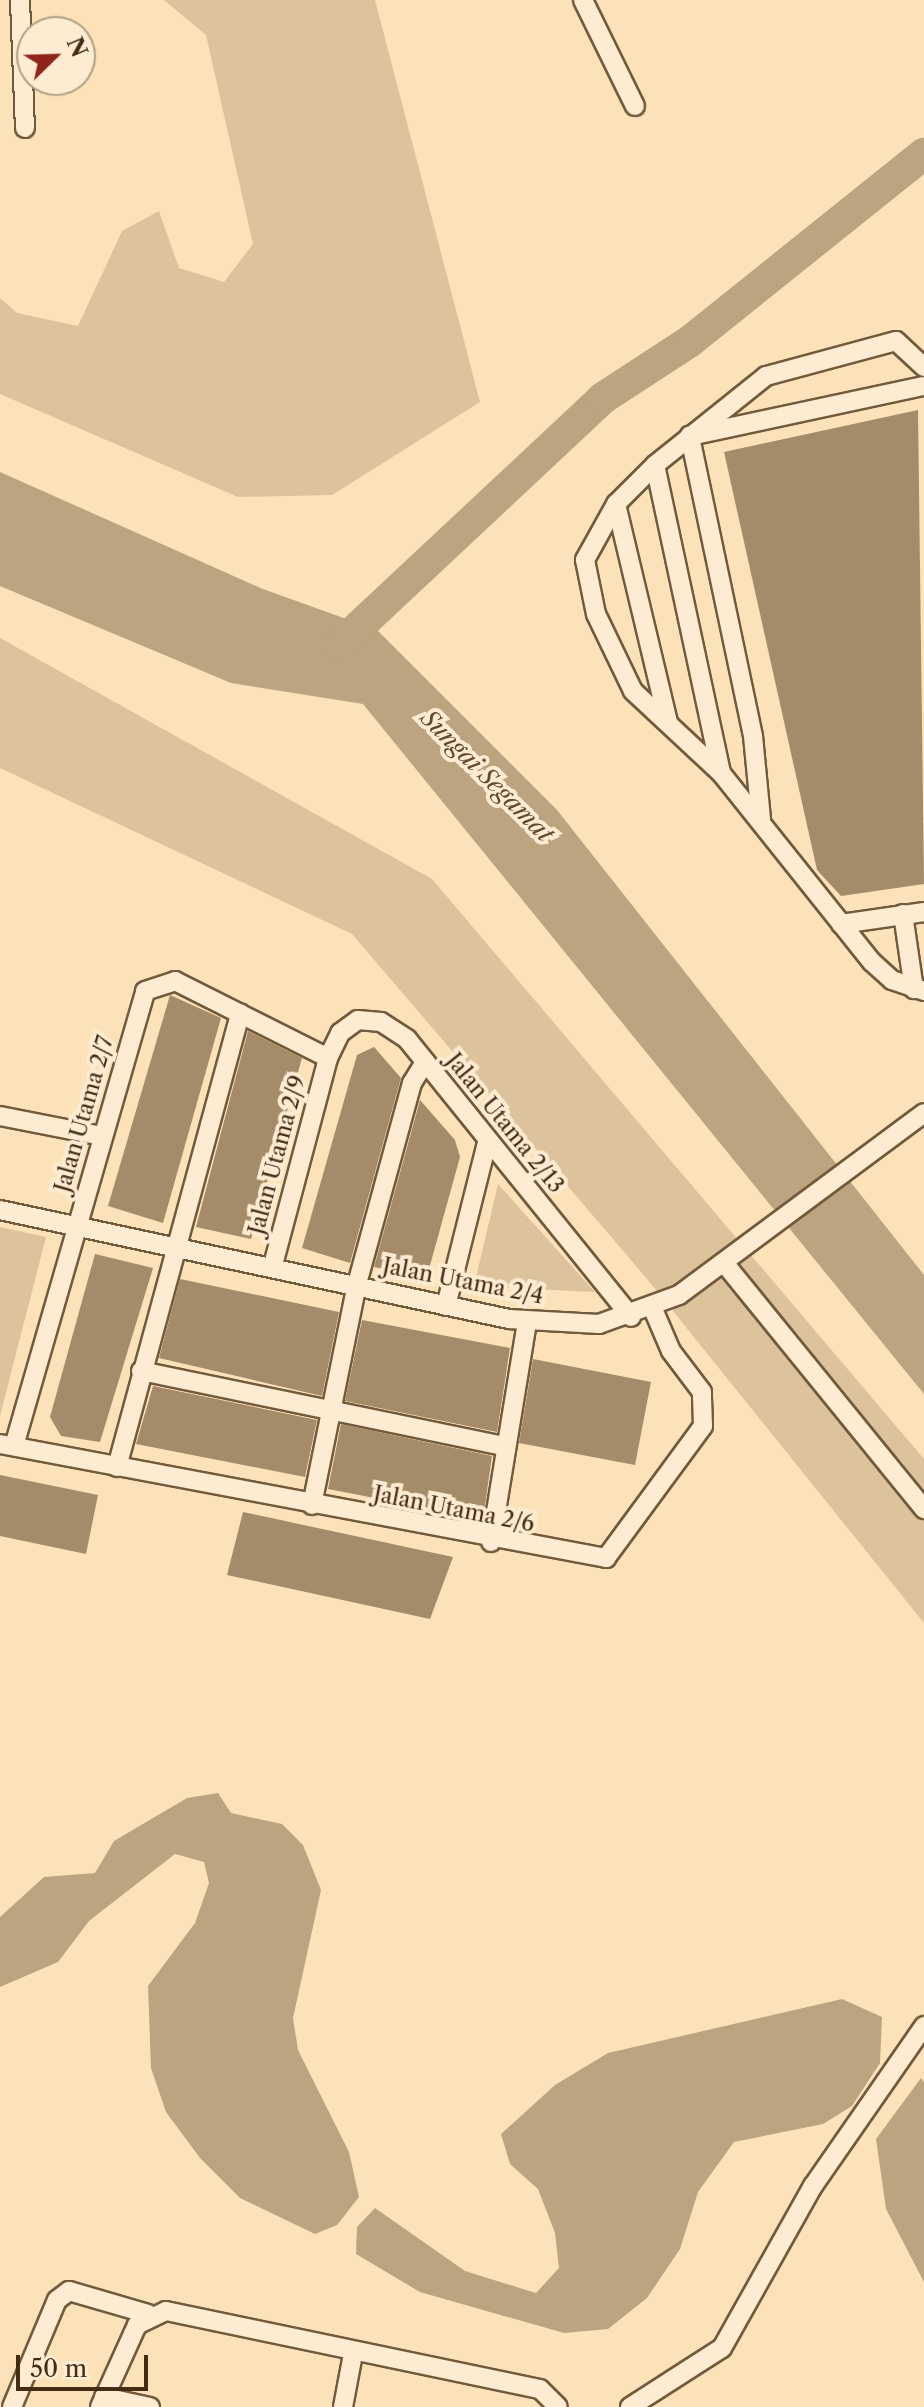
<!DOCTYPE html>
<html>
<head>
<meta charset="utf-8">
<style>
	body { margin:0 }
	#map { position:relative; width:924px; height:2407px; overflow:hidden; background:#fce2b8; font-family:"Libre Caslon Text",serif }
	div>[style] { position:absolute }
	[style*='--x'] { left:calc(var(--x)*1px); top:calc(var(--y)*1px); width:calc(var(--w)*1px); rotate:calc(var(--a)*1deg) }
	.green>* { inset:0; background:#ddc39c }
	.water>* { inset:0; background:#bda480 }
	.river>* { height:32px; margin:-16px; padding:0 16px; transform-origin:16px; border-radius:16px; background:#bda480 }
	.building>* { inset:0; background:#a48b69 }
	.roads { filter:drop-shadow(2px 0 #725a3c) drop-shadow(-2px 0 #725a3c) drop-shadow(0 2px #725a3c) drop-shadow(0 -2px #725a3c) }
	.minor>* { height:18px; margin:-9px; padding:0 9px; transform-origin:9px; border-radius:9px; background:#fdecd1 }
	span { translate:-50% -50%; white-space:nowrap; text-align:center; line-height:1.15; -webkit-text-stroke:8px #fdecd1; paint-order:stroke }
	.street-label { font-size:22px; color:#442c13 }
	.water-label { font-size:24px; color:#624a2e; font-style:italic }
	.north { position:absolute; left:16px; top:16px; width:80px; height:80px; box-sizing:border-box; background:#fdecd1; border:2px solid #b39f85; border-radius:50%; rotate:67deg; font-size:22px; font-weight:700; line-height:32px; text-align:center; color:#442c13 }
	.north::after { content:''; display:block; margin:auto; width:28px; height:36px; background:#8f2418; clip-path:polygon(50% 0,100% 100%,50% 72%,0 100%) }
	.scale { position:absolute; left:16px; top:2355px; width:132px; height:36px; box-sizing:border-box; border:4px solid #442c13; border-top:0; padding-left:10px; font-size:24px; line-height:28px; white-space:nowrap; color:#442c13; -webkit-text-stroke:6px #fdecd1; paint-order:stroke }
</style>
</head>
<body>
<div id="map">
	<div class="green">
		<i style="clip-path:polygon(164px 0,375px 0,480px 402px,332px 495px,238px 497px,0 394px,0 298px,17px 313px,78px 326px,122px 231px,159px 211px,179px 268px,224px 282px,253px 244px,206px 35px)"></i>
		<i style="clip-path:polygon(0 638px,432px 879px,924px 1459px,924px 1623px,648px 1280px,352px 934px,0 768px)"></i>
		<i style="clip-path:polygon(498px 1184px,595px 1292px,474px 1286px)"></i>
		<i style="clip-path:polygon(0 1227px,46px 1237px,0 1416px)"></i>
	</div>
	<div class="water">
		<i style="clip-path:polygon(0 472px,263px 589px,377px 630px,557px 810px,924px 1275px,924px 1394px,363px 704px,231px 683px,0 586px)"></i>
		<i style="clip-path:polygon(218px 1793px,231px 1813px,282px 1824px,303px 1845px,321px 1890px,293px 2018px,298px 2050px,349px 2152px,359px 2197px,337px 2225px,315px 2234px,240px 2198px,200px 2158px,166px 2112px,151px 2068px,148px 1986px,195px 1923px,209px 1883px,204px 1862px,175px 1854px,89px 1921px,58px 1962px,0 1987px,0 1917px,44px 1877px,95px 1873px,114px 1841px,187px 1798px)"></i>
		<i style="clip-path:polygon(842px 1999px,882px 2017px,880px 2063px,852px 2106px,823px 2124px,734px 2142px,698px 2192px,680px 2249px,647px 2298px,608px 2329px,564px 2333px,420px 2292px,356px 2254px,357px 2227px,375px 2208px,465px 2271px,536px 2293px,559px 2268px,555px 2233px,538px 2189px,510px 2164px,501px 2134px,555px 2085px,608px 2053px)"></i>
		<i style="clip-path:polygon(921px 2078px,924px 2082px,924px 2282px,886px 2209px,876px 2139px)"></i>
	</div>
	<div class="river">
		<i style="--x:336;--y:648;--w:366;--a:-43.1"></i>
		<i style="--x:603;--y:398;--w:103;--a:-33.1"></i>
		<i style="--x:689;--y:342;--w:301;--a:-38.7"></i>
	</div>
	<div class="building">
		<i style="clip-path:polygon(918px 410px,924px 884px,841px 896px,817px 870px,724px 452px)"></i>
		<i style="clip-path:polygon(170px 995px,221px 1018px,163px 1223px,108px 1206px)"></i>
		<i style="clip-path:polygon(248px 1031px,302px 1058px,251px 1239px,196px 1227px)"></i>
		<i style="clip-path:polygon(374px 1047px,401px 1078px,350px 1263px,302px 1248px,357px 1055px)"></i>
		<i style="clip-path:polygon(420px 1100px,455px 1140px,460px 1157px,429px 1269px,416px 1275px,374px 1267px)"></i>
		<i style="clip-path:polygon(95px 1254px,153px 1268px,100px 1442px,61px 1436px,50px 1417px)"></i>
		<i style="clip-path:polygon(180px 1279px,339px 1312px,322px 1396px,159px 1358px)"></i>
		<i style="clip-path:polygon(362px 1320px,510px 1348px,497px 1432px,345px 1401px)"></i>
		<i style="clip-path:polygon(533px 1359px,651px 1382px,635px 1465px,519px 1443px)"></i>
		<i style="clip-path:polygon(153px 1386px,317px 1420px,305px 1477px,136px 1444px)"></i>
		<i style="clip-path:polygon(341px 1424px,492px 1456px,483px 1519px,328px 1489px)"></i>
		<i style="clip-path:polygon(0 1475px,98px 1495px,86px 1554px,0 1536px)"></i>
		<i style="clip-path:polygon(243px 1512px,453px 1557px,430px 1619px,227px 1575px)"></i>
	</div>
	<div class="roads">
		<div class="minor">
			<i style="--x:20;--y:0;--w:128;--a:87.8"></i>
			<i style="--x:583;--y:0;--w:118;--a:63.9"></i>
			<i style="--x:924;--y:367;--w:38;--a:-137"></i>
			<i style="--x:896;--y:341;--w:135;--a:164.9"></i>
			<i style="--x:766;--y:376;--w:142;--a:141.3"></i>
			<i style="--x:655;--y:465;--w:55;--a:135"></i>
			<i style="--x:616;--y:504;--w:64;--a:119"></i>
			<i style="--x:585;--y:560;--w:55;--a:78.5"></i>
			<i style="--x:596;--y:614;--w:85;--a:64.3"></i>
			<i style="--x:633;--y:691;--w:120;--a:43"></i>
			<i style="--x:721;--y:773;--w:242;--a:51.4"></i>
			<i style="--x:872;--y:962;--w:27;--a:42"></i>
			<i style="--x:892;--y:980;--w:34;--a:19"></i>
			<i style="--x:655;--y:465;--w:315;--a:77.9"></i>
			<i style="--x:616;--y:504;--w:225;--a:76.6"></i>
			<i style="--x:761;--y:819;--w:83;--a:-95.5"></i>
			<i style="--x:753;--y:736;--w:307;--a:-101.9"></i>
			<i style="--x:690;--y:436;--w:239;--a:-12.1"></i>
			<i style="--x:903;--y:914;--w:76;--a:81.7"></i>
			<i style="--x:841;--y:924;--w:84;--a:-8.2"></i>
			<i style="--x:0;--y:1116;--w:104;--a:11.1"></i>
			<i style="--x:0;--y:1210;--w:521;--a:12.09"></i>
			<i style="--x:509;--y:1319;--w:90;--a:3.2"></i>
			<i style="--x:599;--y:1324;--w:85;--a:-19.9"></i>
			<i style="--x:679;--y:1295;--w:305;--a:-36.6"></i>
			<i style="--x:725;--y:1264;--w:316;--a:50.9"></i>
			<i style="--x:273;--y:1265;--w:214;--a:-75.1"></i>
			<i style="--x:328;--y:1058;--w:28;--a:-64"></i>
			<i style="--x:340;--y:1033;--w:22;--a:-36"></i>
			<i style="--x:358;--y:1020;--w:23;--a:5"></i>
			<i style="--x:381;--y:1022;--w:31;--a:33"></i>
			<i style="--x:407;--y:1039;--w:357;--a:51.1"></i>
			<i style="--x:446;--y:1306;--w:168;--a:-75.9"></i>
			<i style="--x:141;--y:1371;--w:371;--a:11.7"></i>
			<i style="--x:0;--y:1444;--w:617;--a:10.65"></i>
			<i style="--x:606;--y:1558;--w:164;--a:-53.7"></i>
			<i style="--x:703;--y:1426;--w:34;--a:-92"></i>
			<i style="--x:702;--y:1392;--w:51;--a:-127.1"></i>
			<i style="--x:671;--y:1351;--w:46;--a:-113.2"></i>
			<i style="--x:14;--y:1446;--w:473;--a:-73.9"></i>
			<i style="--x:145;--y:991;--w:32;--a:-18"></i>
			<i style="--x:175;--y:981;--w:171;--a:26.7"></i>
			<i style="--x:117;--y:1467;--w:470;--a:-74.8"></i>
			<i style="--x:312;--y:1505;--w:226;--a:-78.5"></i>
			<i style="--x:357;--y:1284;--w:208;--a:-74.7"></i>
			<i style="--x:412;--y:1083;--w:25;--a:-58"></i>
			<i style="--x:491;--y:1542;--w:224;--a:-80.7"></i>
			<i style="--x:104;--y:2397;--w:47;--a:12.3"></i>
			<i style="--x:12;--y:2407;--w:116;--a:-67.2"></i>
			<i style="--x:57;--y:2300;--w:15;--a:-37"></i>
			<i style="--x:69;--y:2291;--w:82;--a:16.2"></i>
			<i style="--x:100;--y:2407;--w:90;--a:-65.7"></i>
			<i style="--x:137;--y:2325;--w:32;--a:-26"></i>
			<i style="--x:166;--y:2311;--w:382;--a:11.8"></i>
			<i style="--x:540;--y:2389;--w:25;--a:45"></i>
			<i style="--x:343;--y:2407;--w:54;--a:-79.3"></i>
			<i style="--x:630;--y:2407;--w:109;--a:-32.7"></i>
			<i style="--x:722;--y:2348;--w:186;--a:-60.7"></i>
			<i style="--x:813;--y:2186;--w:195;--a:-55.2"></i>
		</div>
	</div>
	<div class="street-label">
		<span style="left:84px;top:1114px;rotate:-74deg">Jalan Utama 2/7</span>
		<span style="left:505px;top:1123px;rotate:51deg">Jalan Utama 2/13</span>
		<span style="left:277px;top:1155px;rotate:-75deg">Jalan Utama 2/9</span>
		<span style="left:463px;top:1281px;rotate:11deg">Jalan Utama 2/4</span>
		<span style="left:454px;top:1509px;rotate:11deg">Jalan Utama 2/6</span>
	</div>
	<div class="water-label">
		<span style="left:487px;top:776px;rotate:45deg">Sungai Segamat</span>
	</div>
	<div class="north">N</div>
	<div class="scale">50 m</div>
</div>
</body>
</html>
